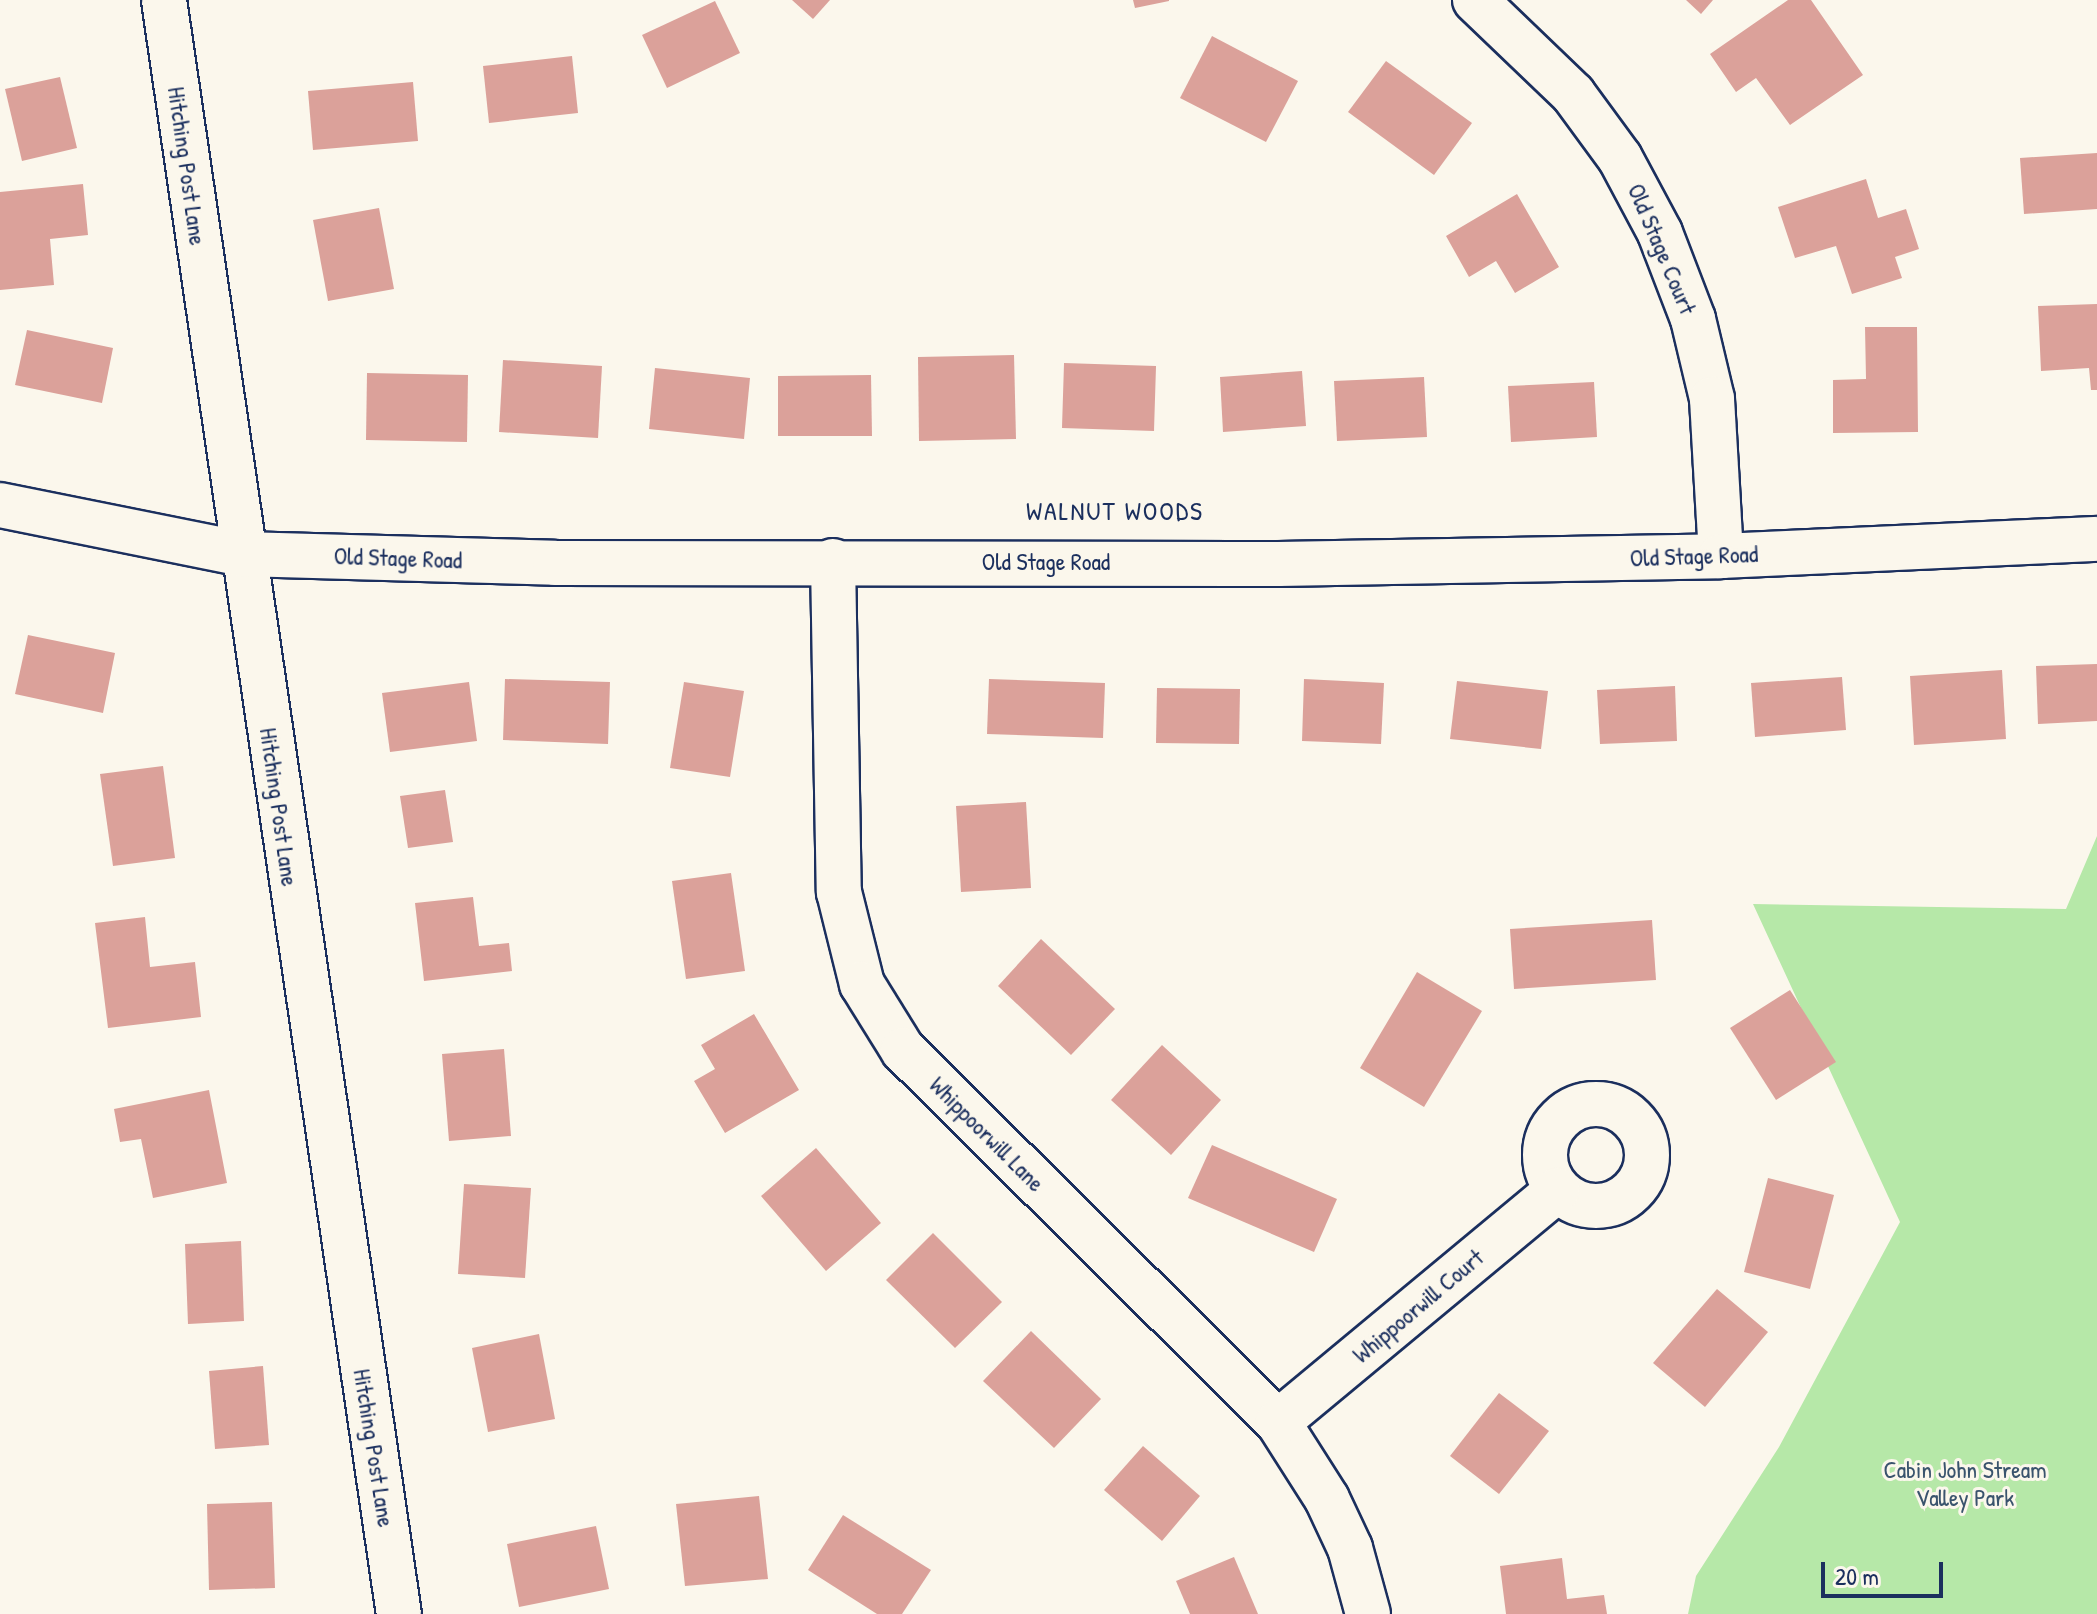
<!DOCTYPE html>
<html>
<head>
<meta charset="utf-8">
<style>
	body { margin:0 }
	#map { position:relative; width:2097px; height:1614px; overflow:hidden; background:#fbf7ec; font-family:"Patrick Hand",sans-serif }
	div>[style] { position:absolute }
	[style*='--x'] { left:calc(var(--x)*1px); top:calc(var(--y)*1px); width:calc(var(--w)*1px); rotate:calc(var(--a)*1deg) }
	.green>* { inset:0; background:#b6e8a8 }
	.building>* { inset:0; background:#dba19a }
	.roads { filter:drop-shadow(2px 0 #1b2f5e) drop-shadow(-2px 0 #1b2f5e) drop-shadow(0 2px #1b2f5e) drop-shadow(0 -2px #1b2f5e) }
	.minor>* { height:44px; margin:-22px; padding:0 22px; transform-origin:22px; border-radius:22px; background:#fbf7ec }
	.minor>.ring { margin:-22px; padding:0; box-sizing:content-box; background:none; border:44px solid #fbf7ec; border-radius:50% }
	span { translate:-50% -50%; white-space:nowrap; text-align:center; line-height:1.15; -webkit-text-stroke:6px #fbf7ec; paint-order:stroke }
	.street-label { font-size:24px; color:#1b2f5e }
	.park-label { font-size:24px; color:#3a546d }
	.neighbourhood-label { font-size:26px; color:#1b2f5e; letter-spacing:2px }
	.scale { position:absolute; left:1821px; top:1562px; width:122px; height:36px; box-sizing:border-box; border:4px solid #1b2f5e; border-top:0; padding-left:10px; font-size:24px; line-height:28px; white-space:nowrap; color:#1b2f5e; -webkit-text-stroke:6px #fbf7ec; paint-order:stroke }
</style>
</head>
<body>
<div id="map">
	<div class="green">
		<i style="clip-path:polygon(2097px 836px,2097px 1614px,1688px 1614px,1696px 1576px,1779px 1447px,1900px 1222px,1753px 904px,2066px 909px)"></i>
	</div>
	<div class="building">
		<i style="clip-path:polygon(792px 0,830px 0,813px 19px)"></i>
		<i style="clip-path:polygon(1133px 0,1169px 0,1169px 1px,1135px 8px)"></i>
		<i style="clip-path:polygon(1686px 0,1713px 0,1701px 14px)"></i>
		<i style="clip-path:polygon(1788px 0,1811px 0,1863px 75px,1790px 125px,1756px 78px,1736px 92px,1710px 54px)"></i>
		<i style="clip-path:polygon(715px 1px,740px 53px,667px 88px,642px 35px)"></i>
		<i style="clip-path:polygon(1212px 36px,1298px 81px,1266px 142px,1180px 98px)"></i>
		<i style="clip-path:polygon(572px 56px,578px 113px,489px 123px,483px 66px)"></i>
		<i style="clip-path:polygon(1386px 61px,1472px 123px,1434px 175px,1348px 112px)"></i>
		<i style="clip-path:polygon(60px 77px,77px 148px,22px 161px,5px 89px)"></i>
		<i style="clip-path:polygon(413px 82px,418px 141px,313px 150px,308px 91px)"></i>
		<i style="clip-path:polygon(2097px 153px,2097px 209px,2024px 214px,2020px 158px)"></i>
		<i style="clip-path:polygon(1866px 179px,1878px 218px,1906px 209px,1919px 249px,1895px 257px,1902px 278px,1852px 294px,1836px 246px,1795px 258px,1778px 207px)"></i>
		<i style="clip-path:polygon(83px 184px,88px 235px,50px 239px,54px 285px,0 290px,0 192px)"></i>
		<i style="clip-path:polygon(1517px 194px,1559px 267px,1515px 293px,1496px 261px,1469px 277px,1446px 236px)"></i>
		<i style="clip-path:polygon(379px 208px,394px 289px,328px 301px,313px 220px)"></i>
		<i style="clip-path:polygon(2097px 304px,2097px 390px,2091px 390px,2089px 368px,2041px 371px,2038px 306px)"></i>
		<i style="clip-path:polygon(1865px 327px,1917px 327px,1918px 432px,1833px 433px,1833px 380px,1866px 379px)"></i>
		<i style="clip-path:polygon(27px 330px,113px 348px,102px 403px,15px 385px)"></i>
		<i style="clip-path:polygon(1014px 355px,1016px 439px,919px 441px,918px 357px)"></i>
		<i style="clip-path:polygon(503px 360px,602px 366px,598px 438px,499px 432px)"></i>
		<i style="clip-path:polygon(1064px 363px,1156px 366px,1154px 431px,1062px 428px)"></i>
		<i style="clip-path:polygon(655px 368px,750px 378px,744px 439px,649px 429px)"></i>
		<i style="clip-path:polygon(1302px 371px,1306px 426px,1223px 432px,1220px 377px)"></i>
		<i style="clip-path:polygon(367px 373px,468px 375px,467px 442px,366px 440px)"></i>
		<i style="clip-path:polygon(871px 375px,872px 436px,778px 436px,778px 376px)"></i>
		<i style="clip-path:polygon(1424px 377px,1427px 437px,1337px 441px,1334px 381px)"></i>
		<i style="clip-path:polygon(1594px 382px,1597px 437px,1511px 442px,1508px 386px)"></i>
		<i style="clip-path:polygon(28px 635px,115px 653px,103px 713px,15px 694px)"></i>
		<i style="clip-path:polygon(2097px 664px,2097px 721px,2038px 724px,2036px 666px)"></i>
		<i style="clip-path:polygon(2002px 670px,2006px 739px,1914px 745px,1910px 676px)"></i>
		<i style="clip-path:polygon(1842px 677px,1846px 730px,1755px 737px,1751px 683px)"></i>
		<i style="clip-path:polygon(505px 679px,610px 682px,608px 744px,503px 740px)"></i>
		<i style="clip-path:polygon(989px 679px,1105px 683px,1103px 738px,987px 734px)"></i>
		<i style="clip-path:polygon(1304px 679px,1384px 683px,1381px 744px,1302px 741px)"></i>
		<i style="clip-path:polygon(1457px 681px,1548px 691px,1541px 749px,1450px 739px)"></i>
		<i style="clip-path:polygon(469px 682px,477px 741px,390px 752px,382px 693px)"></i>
		<i style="clip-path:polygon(684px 682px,744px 691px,730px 777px,670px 768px)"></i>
		<i style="clip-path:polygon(1675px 686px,1677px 741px,1600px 744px,1597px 690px)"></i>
		<i style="clip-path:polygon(1157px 688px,1240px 689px,1239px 744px,1156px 743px)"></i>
		<i style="clip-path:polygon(163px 766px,175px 858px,113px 866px,100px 774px)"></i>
		<i style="clip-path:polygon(445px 790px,453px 842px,408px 848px,400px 796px)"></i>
		<i style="clip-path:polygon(1026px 802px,1031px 888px,961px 892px,956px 806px)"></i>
		<i style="clip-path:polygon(731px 873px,745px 971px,686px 979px,672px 881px)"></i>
		<i style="clip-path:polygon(473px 897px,479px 946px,509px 943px,512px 971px,424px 981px,415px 903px)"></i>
		<i style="clip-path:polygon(145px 917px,150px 967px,195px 962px,201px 1017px,108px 1028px,95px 923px)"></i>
		<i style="clip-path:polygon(1652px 920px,1656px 980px,1514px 989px,1510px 929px)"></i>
		<i style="clip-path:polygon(1041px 939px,1115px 1009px,1071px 1055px,998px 986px)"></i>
		<i style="clip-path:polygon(1417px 972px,1482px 1011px,1424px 1107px,1360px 1068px)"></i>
		<i style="clip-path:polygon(1790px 990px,1836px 1062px,1776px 1100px,1730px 1028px)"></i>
		<i style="clip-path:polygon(754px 1014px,799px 1090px,725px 1133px,694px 1081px,715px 1069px,701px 1045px)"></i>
		<i style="clip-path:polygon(1162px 1045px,1221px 1100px,1171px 1155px,1111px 1100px)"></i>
		<i style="clip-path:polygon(504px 1049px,511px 1136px,449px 1141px,442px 1054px)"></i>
		<i style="clip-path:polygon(209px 1090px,227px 1183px,153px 1198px,141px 1139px,120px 1142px,114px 1109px)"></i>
		<i style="clip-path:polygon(1212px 1145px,1337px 1199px,1314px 1252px,1188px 1198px)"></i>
		<i style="clip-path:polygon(816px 1148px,881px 1223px,826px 1271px,761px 1196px)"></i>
		<i style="clip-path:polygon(1768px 1178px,1834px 1195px,1810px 1289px,1744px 1272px)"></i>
		<i style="clip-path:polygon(464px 1184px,531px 1188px,525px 1278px,458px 1274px)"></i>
		<i style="clip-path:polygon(933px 1233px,1002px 1302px,955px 1348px,886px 1280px)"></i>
		<i style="clip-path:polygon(241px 1241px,244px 1321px,188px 1324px,185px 1244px)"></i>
		<i style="clip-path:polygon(1717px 1289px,1768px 1332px,1705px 1407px,1653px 1363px)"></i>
		<i style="clip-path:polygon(1031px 1331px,1101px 1399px,1054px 1448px,983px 1381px)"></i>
		<i style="clip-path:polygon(539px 1334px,555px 1419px,488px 1432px,472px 1348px)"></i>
		<i style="clip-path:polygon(263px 1366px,269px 1445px,215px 1449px,209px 1371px)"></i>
		<i style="clip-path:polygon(1499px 1393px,1549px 1431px,1499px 1494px,1450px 1456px)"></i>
		<i style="clip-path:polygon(1143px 1446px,1200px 1496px,1162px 1541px,1104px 1490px)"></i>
		<i style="clip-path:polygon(759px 1496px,768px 1579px,685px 1586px,676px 1504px)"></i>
		<i style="clip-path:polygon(272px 1502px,275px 1588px,209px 1590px,207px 1504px)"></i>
		<i style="clip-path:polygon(843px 1515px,931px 1570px,902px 1614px,877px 1614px,808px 1570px)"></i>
		<i style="clip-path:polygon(596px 1526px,609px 1589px,519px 1607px,507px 1544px)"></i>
		<i style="clip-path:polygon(1234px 1557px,1258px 1614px,1190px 1614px,1176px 1581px)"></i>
		<i style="clip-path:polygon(1562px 1558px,1567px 1599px,1604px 1595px,1607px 1614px,1506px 1614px,1500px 1566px)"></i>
	</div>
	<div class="roads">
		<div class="minor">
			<i style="--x:164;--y:0;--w:1631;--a:81.72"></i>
			<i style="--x:1475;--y:0;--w:136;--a:43.8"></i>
			<i style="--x:1573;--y:94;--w:79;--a:53.7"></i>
			<i style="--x:1620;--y:158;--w:85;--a:61.9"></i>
			<i style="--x:1660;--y:233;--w:92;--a:69"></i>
			<i style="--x:1693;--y:319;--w:82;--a:76.6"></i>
			<i style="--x:1712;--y:399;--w:157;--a:86.7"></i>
			<i style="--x:0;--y:505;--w:247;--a:11.4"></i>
			<i style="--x:242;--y:554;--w:313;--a:1.6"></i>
			<i style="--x:555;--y:563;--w:723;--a:0.08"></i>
			<i style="--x:1278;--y:564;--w:443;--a:-1"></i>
			<i style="--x:1721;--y:556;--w:376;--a:-2.6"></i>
			<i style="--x:833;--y:561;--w:331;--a:89"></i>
			<i style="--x:839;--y:892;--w:95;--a:76"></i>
			<i style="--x:862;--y:984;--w:78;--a:58.2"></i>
			<i style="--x:903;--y:1050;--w:528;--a:44.77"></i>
			<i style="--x:1278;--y:1422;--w:91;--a:57.5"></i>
			<i style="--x:1327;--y:1499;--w:54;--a:64.9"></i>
			<i style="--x:1350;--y:1548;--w:68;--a:74.7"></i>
			<i class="ring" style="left:1545px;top:1104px;width:58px;height:58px"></i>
			<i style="--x:1278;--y:1422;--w:363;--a:-39.7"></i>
		</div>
	</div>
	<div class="street-label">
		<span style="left:187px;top:166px;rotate:82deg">Hitching Post Lane</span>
		<span style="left:1662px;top:249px;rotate:67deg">Old Stage Court</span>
		<span style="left:1694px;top:556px;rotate:-2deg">Old Stage Road</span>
		<span style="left:398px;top:558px;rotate:2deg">Old Stage Road</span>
		<span style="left:1046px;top:562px">Old Stage Road</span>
		<span style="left:279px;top:807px;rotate:82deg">Hitching Post Lane</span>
		<span style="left:987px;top:1134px;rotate:45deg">Whippoorwill Lane</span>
		<span style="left:1418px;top:1306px;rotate:-40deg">Whippoorwill Court</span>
		<span style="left:374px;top:1448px;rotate:81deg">Hitching Post Lane</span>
	</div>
	<div class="park-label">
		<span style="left:1965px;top:1484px">Cabin John Stream<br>Valley Park</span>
	</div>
	<div class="neighbourhood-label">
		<span style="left:1115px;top:511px">WALNUT WOODS</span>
	</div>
	<div class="scale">20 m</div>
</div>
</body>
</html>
